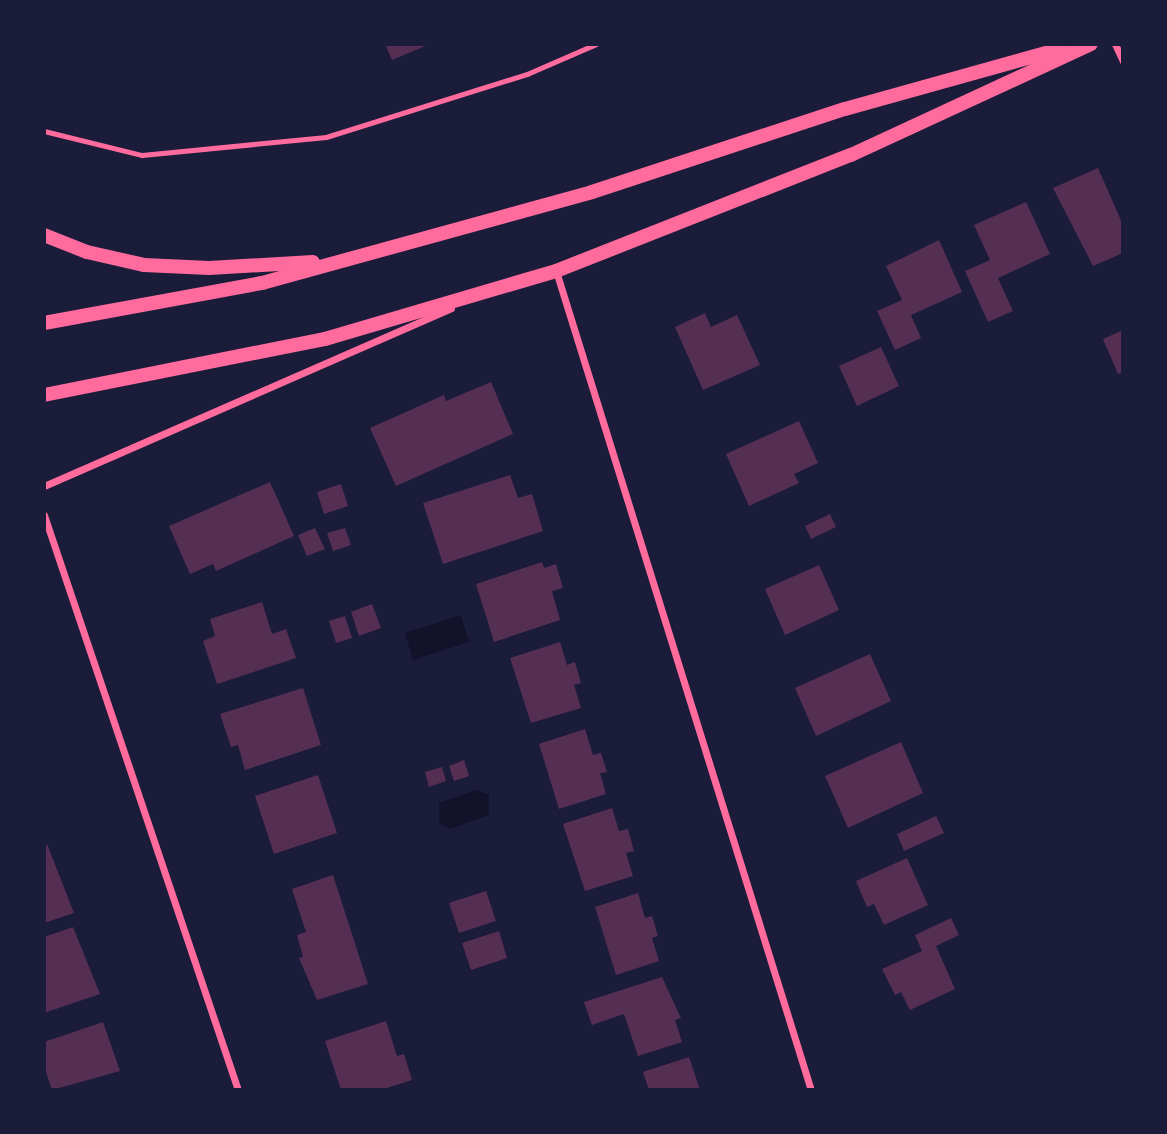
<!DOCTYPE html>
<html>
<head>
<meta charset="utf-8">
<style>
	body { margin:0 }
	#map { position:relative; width:1167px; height:1134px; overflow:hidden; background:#1b1b3a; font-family:Lato,sans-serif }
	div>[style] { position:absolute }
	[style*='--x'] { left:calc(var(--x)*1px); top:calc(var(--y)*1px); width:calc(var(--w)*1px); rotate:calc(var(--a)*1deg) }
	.water>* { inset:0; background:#12122b }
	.building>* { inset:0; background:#542f53 }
	.service>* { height:5px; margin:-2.5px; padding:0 2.5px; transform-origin:2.5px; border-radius:2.5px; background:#ff6b9d }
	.minor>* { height:7px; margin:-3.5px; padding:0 3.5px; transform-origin:3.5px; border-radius:3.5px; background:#ff6b9d }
	.secondary>* { height:14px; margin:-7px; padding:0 7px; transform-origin:7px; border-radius:7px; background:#ff6b9d }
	span { translate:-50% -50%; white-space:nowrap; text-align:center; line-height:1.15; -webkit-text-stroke:6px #1b1b3a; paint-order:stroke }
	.frame { position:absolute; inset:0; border:46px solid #1b1b3a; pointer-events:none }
</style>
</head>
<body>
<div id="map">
	<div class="water">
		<i style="clip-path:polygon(461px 615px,469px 642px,413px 660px,405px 633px)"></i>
		<i style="clip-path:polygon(476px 790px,489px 795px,489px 815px,450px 829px,439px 822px,439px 803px)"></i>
	</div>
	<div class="building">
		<i style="clip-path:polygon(385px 44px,430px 44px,392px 60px)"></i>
		<i style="clip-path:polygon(1098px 168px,1123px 225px,1123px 253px,1093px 266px,1053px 188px)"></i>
		<i style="clip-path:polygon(1026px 202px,1050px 254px,998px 278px,1013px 311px,988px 322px,965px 271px,990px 260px,974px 225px)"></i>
		<i style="clip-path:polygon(939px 240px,962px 292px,911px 315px,921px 338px,895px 350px,877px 311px,902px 300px,886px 266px)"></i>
		<i style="clip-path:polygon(705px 313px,711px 327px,737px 315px,760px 365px,703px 390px,675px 327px)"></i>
		<i style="clip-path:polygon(1123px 330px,1123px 372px,1118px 374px,1103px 339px)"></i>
		<i style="clip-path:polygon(881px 347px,899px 386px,857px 406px,839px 366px)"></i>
		<i style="clip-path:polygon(491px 382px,513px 434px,396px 486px,370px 428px,444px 395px,446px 401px)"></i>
		<i style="clip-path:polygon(799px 421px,818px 463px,794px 474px,799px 483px,749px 506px,726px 454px)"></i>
		<i style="clip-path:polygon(510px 475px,518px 498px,532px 494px,543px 531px,443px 564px,423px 503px)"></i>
		<i style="clip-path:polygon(270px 482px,294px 536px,216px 571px,213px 564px,190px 574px,169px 526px)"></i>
		<i style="clip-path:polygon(341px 484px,348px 506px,324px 514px,317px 492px)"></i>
		<i style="clip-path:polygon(830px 514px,836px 527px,811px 539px,805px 526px)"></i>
		<i style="clip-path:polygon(315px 528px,325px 549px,307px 556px,298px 535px)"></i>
		<i style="clip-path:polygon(345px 528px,351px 545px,333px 551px,327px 533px)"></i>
		<i style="clip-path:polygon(542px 562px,544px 568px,556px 564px,563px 588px,552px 591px,560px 620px,494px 642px,476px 584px)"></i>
		<i style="clip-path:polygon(819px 565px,839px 610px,785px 635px,765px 589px)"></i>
		<i style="clip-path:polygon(262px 602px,272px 634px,286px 629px,296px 658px,217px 684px,203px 641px,215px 636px,210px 619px)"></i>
		<i style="clip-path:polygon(372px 604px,381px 628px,359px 636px,351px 612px)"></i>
		<i style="clip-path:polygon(345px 616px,352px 638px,336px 643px,329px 621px)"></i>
		<i style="clip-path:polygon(560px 642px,567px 665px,575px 662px,581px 683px,574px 685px,581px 708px,531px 723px,510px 658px)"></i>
		<i style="clip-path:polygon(870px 654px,891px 701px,816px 736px,795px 688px)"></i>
		<i style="clip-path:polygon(303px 688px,321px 745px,245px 770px,238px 745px,231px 747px,220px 714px)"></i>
		<i style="clip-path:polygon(585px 729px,593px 755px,601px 753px,607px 772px,600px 773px,606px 794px,559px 809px,539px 744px)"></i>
		<i style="clip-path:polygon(901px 742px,923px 793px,848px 828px,825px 776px)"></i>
		<i style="clip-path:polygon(464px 760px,469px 776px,454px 781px,449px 766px)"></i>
		<i style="clip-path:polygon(442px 767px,446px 781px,429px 787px,425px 772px)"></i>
		<i style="clip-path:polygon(318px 775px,337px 833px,274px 854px,255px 796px)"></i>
		<i style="clip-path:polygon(612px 808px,619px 831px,628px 829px,634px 851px,626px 853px,633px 876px,585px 891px,563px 824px)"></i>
		<i style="clip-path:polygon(936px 816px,944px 833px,904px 851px,897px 834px)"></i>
		<i style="clip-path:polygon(47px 844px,74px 913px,44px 923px,44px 845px)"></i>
		<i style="clip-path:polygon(907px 858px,928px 905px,884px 925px,874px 904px,867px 907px,856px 881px)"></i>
		<i style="clip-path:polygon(333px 875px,368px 984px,317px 1000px,299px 958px,303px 957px,297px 935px,306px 932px,292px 889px)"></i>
		<i style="clip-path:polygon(486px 891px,496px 921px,459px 933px,449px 903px)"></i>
		<i style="clip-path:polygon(638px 893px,645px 918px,652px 916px,658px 936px,652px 938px,659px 961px,616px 975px,595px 907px)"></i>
		<i style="clip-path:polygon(951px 918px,959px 935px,936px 946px,955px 989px,910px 1010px,901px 992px,895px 995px,882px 969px,922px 951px,915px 935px)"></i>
		<i style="clip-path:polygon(73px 927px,100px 994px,44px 1013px,44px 937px)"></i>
		<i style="clip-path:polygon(499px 931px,507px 958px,471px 970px,462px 943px)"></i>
		<i style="clip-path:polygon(662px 977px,681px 1018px,675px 1020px,682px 1042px,638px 1056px,624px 1014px,592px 1025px,584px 1002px)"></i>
		<i style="clip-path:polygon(386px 1021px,397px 1056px,404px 1054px,412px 1080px,381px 1090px,341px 1090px,325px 1041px)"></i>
		<i style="clip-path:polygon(103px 1022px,120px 1071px,52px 1090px,44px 1066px,44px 1042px)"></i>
		<i style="clip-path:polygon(689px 1057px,700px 1090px,649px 1090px,643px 1072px)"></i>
	</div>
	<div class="service">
		<i style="--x:44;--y:131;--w:101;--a:13.8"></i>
		<i style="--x:142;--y:155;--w:185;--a:-5.6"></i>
		<i style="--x:326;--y:137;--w:211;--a:-17.4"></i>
		<i style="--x:527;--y:74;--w:75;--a:-23.5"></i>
	</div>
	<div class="minor">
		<i style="--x:1115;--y:44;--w:19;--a:65"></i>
		<i style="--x:556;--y:271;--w:858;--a:72.71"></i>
		<i style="--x:44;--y:486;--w:444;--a:-23.6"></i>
		<i style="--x:44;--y:515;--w:607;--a:71.36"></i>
	</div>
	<div class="secondary">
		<i style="--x:44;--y:235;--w:46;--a:21.6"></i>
		<i style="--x:87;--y:252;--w:58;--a:12.8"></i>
		<i style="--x:144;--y:265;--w:65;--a:2.6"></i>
		<i style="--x:209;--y:268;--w:104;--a:-3.3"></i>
		<i style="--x:44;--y:323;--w:222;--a:-10.4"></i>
		<i style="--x:262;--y:283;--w:342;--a:-15.4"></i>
		<i style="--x:592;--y:192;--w:266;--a:-18.2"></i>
		<i style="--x:845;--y:109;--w:230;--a:-15.6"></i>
		<i style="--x:44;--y:395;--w:287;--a:-11.3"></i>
		<i style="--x:325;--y:339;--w:241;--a:-16.4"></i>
		<i style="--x:556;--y:271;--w:317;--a:-21.5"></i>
		<i style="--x:851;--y:155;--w:264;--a:-24.8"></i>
	</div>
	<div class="frame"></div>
</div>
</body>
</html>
